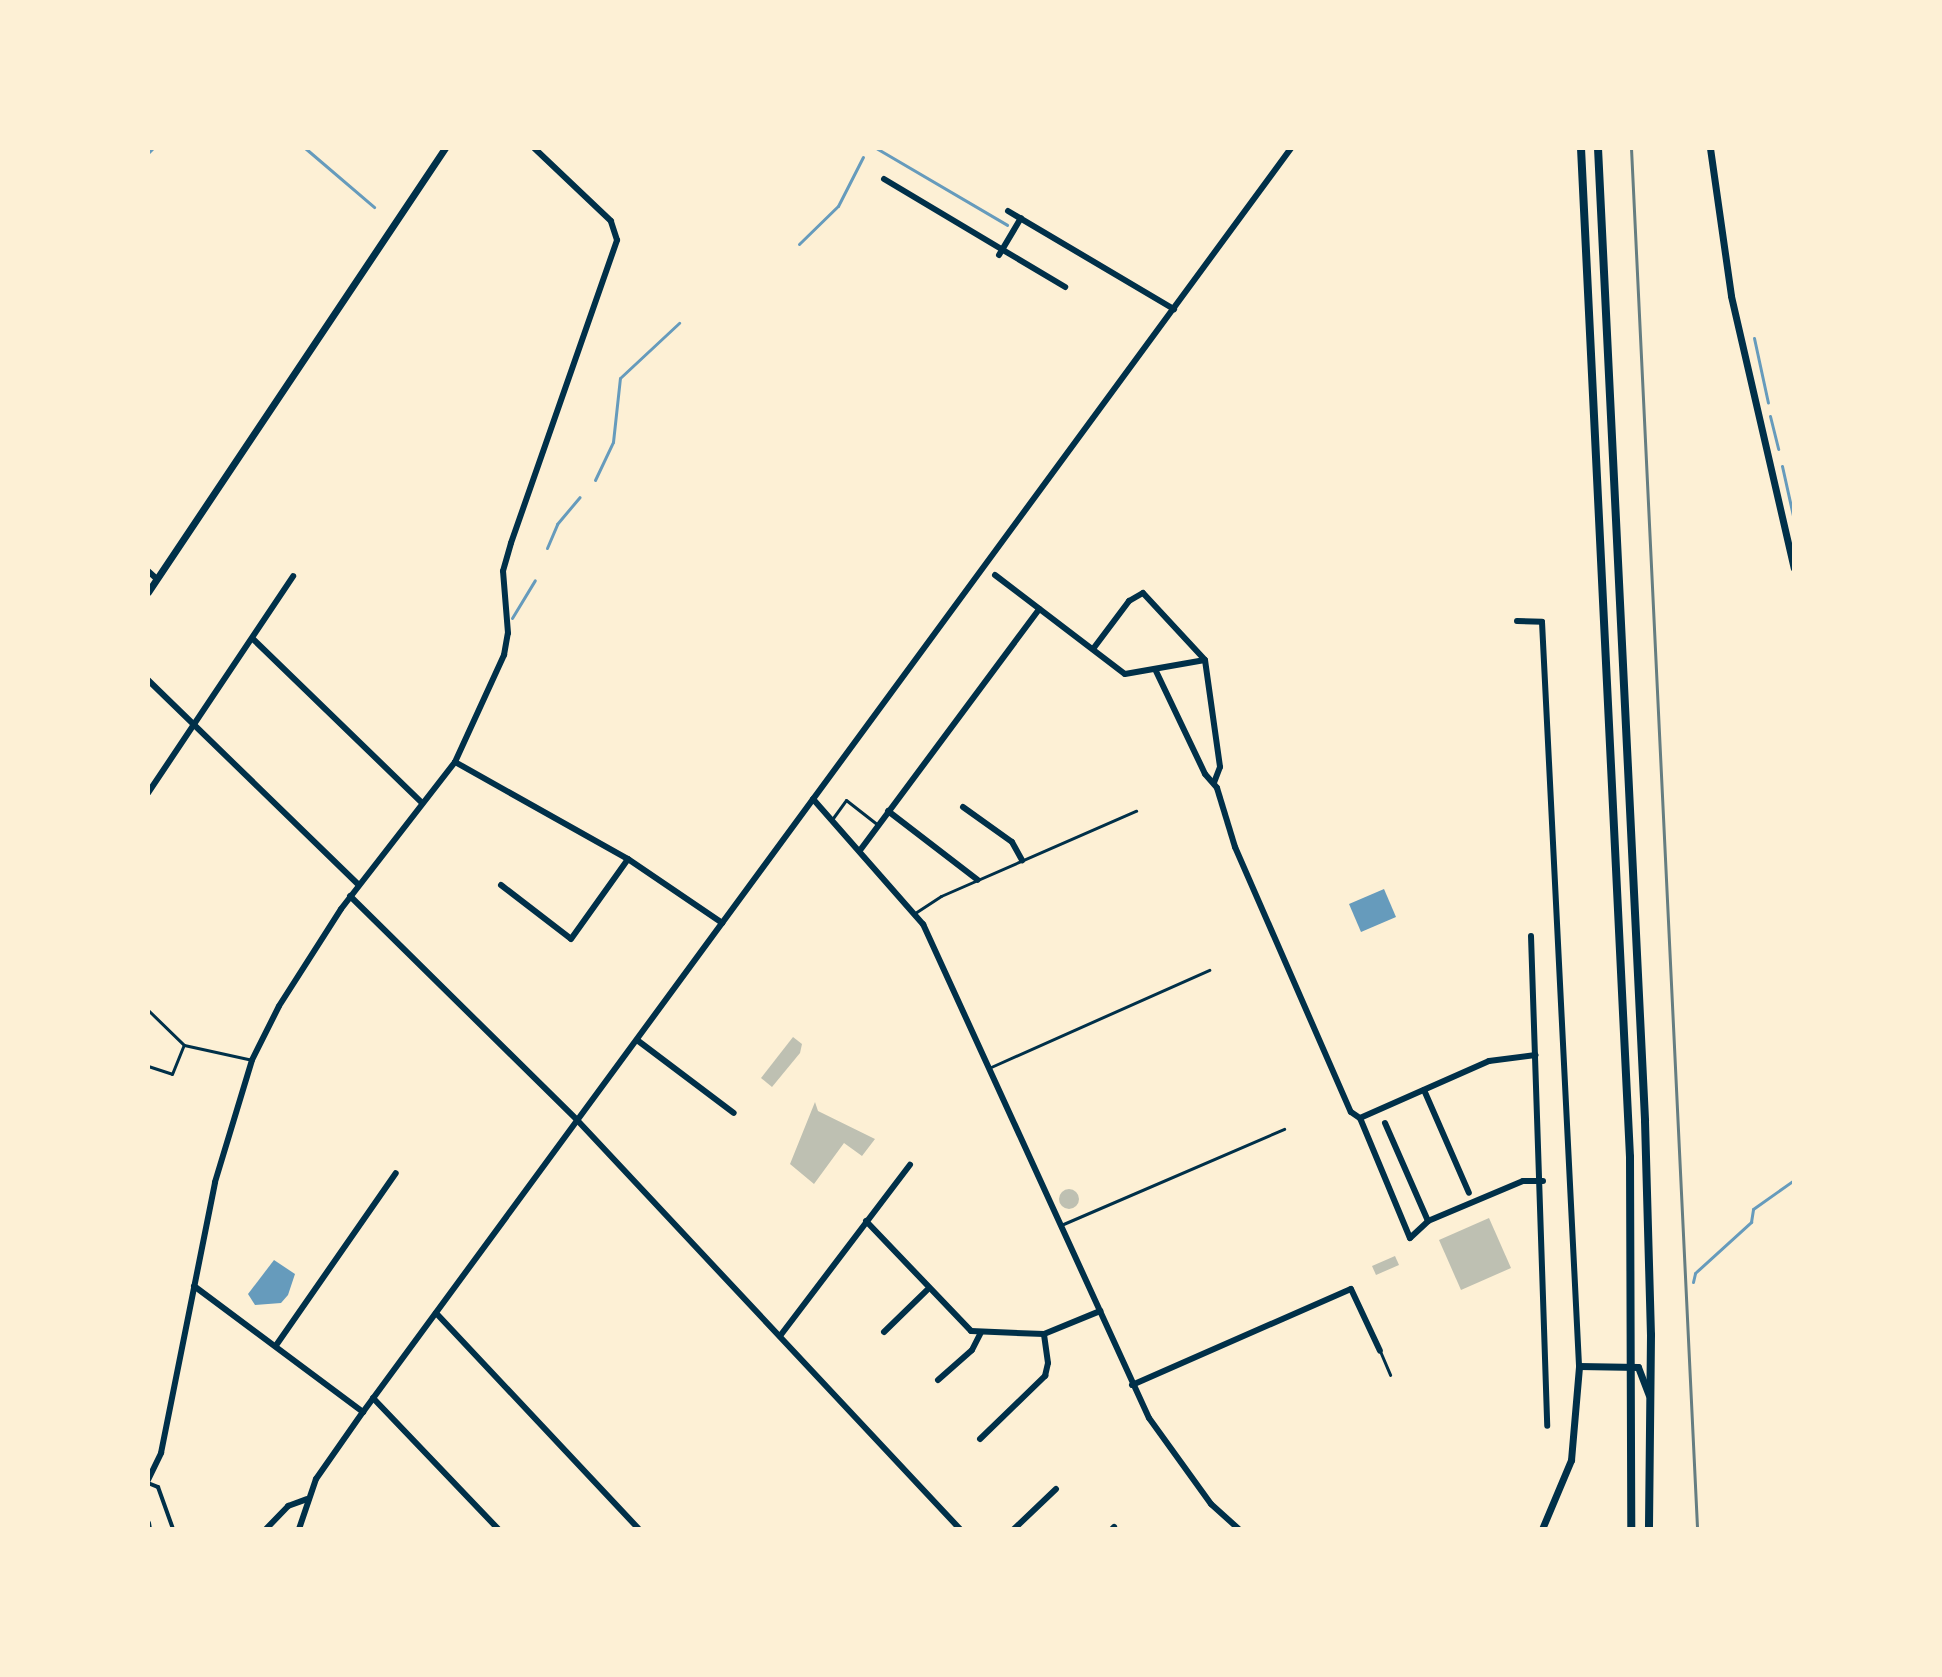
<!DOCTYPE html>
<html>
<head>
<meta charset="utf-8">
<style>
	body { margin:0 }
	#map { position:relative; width:1942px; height:1677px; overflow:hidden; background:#fdf0d5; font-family:"Golos Text",sans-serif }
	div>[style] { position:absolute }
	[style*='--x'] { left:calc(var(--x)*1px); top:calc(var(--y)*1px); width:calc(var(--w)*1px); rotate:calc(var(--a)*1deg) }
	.water>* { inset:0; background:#669bbc }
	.stream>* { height:3px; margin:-1.5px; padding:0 1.5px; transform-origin:1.5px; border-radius:1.5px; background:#669bbc }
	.building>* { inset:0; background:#bec0b2 }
	.round { border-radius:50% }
	.service>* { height:3px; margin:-1.5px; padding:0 1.5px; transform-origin:1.5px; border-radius:1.5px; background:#003049 }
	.pedestrian>* { height:4px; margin:-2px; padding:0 2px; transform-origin:2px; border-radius:2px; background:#003049 }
	.minor>* { height:6px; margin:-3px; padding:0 3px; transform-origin:3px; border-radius:3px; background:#003049 }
	.tertiary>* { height:7px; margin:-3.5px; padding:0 3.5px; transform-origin:3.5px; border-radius:3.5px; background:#003049 }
	.secondary>* { height:8px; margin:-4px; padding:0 4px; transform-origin:4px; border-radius:4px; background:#003049 }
	.rail>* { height:3px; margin:-1.5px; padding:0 1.5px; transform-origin:1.5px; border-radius:1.5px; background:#657d81 }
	span { translate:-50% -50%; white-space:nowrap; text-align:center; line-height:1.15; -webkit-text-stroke:8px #fdf0d5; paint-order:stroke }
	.frame { position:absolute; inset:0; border:150px solid #fdf0d5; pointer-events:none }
</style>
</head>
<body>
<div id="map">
	<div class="water">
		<i style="clip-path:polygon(1384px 889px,1396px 917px,1361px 932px,1349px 904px)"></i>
		<i style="clip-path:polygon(274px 1260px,295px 1274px,288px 1295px,281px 1303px,255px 1305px,248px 1294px)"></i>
	</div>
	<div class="stream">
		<i style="--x:305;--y:148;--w:91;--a:40.5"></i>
		<i style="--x:876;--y:148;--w:152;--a:30.4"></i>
		<i style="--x:148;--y:153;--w:7;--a:-45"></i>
		<i style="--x:799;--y:244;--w:54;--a:-44.3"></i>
		<i style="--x:838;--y:206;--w:55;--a:-63"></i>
		<i style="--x:1754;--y:338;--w:66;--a:77.8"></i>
		<i style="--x:1770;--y:416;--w:34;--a:76"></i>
		<i style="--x:1782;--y:466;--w:55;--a:77.5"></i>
		<i style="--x:595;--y:480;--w:42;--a:-64.7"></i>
		<i style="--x:613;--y:442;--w:64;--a:-83.8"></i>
		<i style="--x:620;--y:378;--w:81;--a:-43"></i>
		<i style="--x:547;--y:548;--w:26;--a:-67"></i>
		<i style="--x:557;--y:524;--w:35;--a:-50"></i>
		<i style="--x:512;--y:618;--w:44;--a:-58.8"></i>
		<i style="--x:1693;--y:1282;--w:9;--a:-77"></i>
		<i style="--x:1695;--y:1273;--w:76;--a:-42.3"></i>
		<i style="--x:1751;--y:1222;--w:13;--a:-81"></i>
		<i style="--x:1753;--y:1209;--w:50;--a:-35.3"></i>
	</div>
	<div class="building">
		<i style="clip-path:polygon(793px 1037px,802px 1044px,800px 1053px,772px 1087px,761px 1078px)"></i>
		<i style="clip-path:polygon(815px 1102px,818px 1111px,875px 1139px,862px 1156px,844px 1143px,814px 1184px,790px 1164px)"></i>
		<i class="round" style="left:1059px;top:1189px;width:20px;height:20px"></i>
		<i style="clip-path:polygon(1489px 1218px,1511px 1268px,1461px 1290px,1439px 1240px)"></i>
		<i style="clip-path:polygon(1395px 1256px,1399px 1265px,1376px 1275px,1372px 1266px)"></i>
	</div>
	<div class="service">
		<i style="--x:833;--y:818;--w:22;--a:-54"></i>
		<i style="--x:846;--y:800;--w:41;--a:38"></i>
		<i style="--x:915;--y:913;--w:31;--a:-33"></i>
		<i style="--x:941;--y:896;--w:213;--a:-23.6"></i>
		<i style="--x:148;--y:1010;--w:50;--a:44.2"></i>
		<i style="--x:184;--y:1045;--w:70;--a:12.4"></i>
		<i style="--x:148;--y:1066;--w:25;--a:18"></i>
		<i style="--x:172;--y:1074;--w:31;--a:-68"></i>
		<i style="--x:991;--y:1067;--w:239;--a:-24"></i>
		<i style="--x:1061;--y:1225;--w:243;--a:-23.3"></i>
		<i style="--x:1380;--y:1351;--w:26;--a:67"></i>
	</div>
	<div class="pedestrian">
		<i style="--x:148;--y:1483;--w:11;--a:22"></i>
		<i style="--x:158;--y:1487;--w:45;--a:70.3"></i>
	</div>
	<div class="minor">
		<i style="--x:884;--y:179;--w:211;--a:30.8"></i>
		<i style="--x:1008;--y:211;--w:193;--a:30.6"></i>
		<i style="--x:999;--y:255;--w:43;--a:-59.3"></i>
		<i style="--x:148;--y:571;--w:12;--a:42"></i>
		<i style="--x:995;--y:575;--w:163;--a:37.3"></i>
		<i style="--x:1125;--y:674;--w:81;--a:-9.9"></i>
		<i style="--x:1205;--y:660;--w:108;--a:82"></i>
		<i style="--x:1220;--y:767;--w:17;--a:111"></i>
		<i style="--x:1517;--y:621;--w:25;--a:2"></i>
		<i style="--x:1542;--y:622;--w:745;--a:87.15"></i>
		<i style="--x:253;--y:639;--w:235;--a:44.1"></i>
		<i style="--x:1093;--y:649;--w:60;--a:-53.1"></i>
		<i style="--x:1129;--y:601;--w:16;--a:-30"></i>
		<i style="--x:1143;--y:593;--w:91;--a:47.2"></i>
		<i style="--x:1155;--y:669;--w:116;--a:64.5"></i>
		<i style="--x:1205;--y:774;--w:18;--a:49"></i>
		<i style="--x:1217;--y:788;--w:62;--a:73"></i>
		<i style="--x:1235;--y:847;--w:289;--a:66.4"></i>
		<i style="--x:1351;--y:1112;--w:11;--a:34"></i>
		<i style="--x:1360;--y:1118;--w:130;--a:67.4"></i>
		<i style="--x:1410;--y:1238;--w:25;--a:-43"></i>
		<i style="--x:148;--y:680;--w:293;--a:44.2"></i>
		<i style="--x:455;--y:762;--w:198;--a:29.3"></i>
		<i style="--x:628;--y:859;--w:114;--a:34.2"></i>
		<i style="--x:148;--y:793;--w:261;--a:-56.2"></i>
		<i style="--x:813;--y:799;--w:167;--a:48.7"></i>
		<i style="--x:923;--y:924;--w:543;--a:65.42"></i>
		<i style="--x:1149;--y:1418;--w:106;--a:54.2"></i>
		<i style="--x:1211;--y:1504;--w:38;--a:42"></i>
		<i style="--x:963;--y:807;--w:60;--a:35.5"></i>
		<i style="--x:1012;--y:842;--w:21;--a:61"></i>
		<i style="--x:888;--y:811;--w:113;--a:37.5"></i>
		<i style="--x:861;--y:849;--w:299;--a:-53.4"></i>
		<i style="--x:501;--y:885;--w:88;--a:37.6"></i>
		<i style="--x:571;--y:939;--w:98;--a:-54.5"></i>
		<i style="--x:350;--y:896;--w:320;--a:44.6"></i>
		<i style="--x:578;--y:1121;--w:559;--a:46.89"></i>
		<i style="--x:1531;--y:936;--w:490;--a:88.1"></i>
		<i style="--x:637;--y:1040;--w:121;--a:37"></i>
		<i style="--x:1424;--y:1090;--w:112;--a:66.4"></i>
		<i style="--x:1360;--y:1118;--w:141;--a:-23.8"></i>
		<i style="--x:1489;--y:1061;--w:47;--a:-7.3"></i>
		<i style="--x:1385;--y:1123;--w:107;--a:66.3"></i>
		<i style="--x:1428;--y:1221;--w:103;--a:-22.8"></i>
		<i style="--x:1523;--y:1181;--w:20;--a:0"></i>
		<i style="--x:866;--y:1221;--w:152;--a:46.3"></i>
		<i style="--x:971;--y:1331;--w:73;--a:2.4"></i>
		<i style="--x:1044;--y:1334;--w:61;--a:-22.3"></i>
		<i style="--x:194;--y:1286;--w:211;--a:36.7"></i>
		<i style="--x:436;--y:1313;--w:296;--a:46.8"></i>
		<i style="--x:884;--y:1332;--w:60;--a:-44.3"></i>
		<i style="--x:780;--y:1336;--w:215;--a:-52.8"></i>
		<i style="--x:277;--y:1344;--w:208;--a:-55.2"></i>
		<i style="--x:938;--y:1380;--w:45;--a:-41.4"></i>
		<i style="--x:972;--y:1350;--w:20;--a:-63"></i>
		<i style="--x:1132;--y:1385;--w:239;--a:-23.7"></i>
		<i style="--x:1351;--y:1289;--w:68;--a:64.9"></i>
		<i style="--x:373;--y:1398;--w:181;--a:46.3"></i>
		<i style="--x:980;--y:1439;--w:91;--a:-44.1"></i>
		<i style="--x:1045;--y:1376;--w:13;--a:-77"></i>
		<i style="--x:1048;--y:1363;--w:29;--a:-98"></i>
		<i style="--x:148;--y:1480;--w:30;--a:-64"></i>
		<i style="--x:161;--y:1453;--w:276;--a:-78.7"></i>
		<i style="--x:215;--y:1182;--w:127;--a:-73.1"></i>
		<i style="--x:252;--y:1060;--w:60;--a:-63.4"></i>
		<i style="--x:279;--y:1006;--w:115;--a:-57.4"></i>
		<i style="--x:341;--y:909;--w:186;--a:-52.2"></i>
		<i style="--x:455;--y:762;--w:118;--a:-65.4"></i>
		<i style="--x:504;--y:655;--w:22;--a:-80"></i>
		<i style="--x:508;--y:633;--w:62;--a:-94.6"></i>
		<i style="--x:503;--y:571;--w:29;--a:-74"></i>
		<i style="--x:511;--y:543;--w:321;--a:-70.7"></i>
		<i style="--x:617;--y:240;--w:20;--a:-108"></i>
		<i style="--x:611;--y:221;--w:106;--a:-136.5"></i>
		<i style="--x:148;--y:1523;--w:6;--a:81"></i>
		<i style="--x:266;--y:1529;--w:32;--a:-46"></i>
		<i style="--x:288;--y:1506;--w:20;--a:-20"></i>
		<i style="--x:299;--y:1529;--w:53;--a:-71.2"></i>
		<i style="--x:316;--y:1479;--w:82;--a:-55"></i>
		<i style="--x:363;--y:1412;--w:1568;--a:-53.71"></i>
		<i style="--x:1014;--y:1529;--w:58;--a:-43.6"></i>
		<i style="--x:1112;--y:1529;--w:3;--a:-45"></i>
	</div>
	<div class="tertiary">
		<i style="--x:1710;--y:148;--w:149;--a:81.9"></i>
		<i style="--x:1731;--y:296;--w:279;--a:77"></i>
		<i style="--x:148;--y:592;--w:534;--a:-56.22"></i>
		<i style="--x:1542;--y:1529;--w:75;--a:-67.2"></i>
		<i style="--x:1571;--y:1460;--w:94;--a:-85.1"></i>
		<i style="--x:1579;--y:1366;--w:59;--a:1"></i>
		<i style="--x:1638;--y:1367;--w:30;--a:69"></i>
	</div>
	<div class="secondary">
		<i style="--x:1581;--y:148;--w:1010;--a:87.22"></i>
		<i style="--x:1630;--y:1157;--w:372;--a:89.8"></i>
		<i style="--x:1598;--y:148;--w:974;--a:87.23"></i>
		<i style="--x:1645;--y:1121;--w:214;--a:88.4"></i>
		<i style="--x:1651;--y:1335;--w:194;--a:90.6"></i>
	</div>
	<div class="rail">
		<i style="--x:1631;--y:148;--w:1383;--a:87.26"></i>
	</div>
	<div class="frame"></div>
</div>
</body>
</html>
